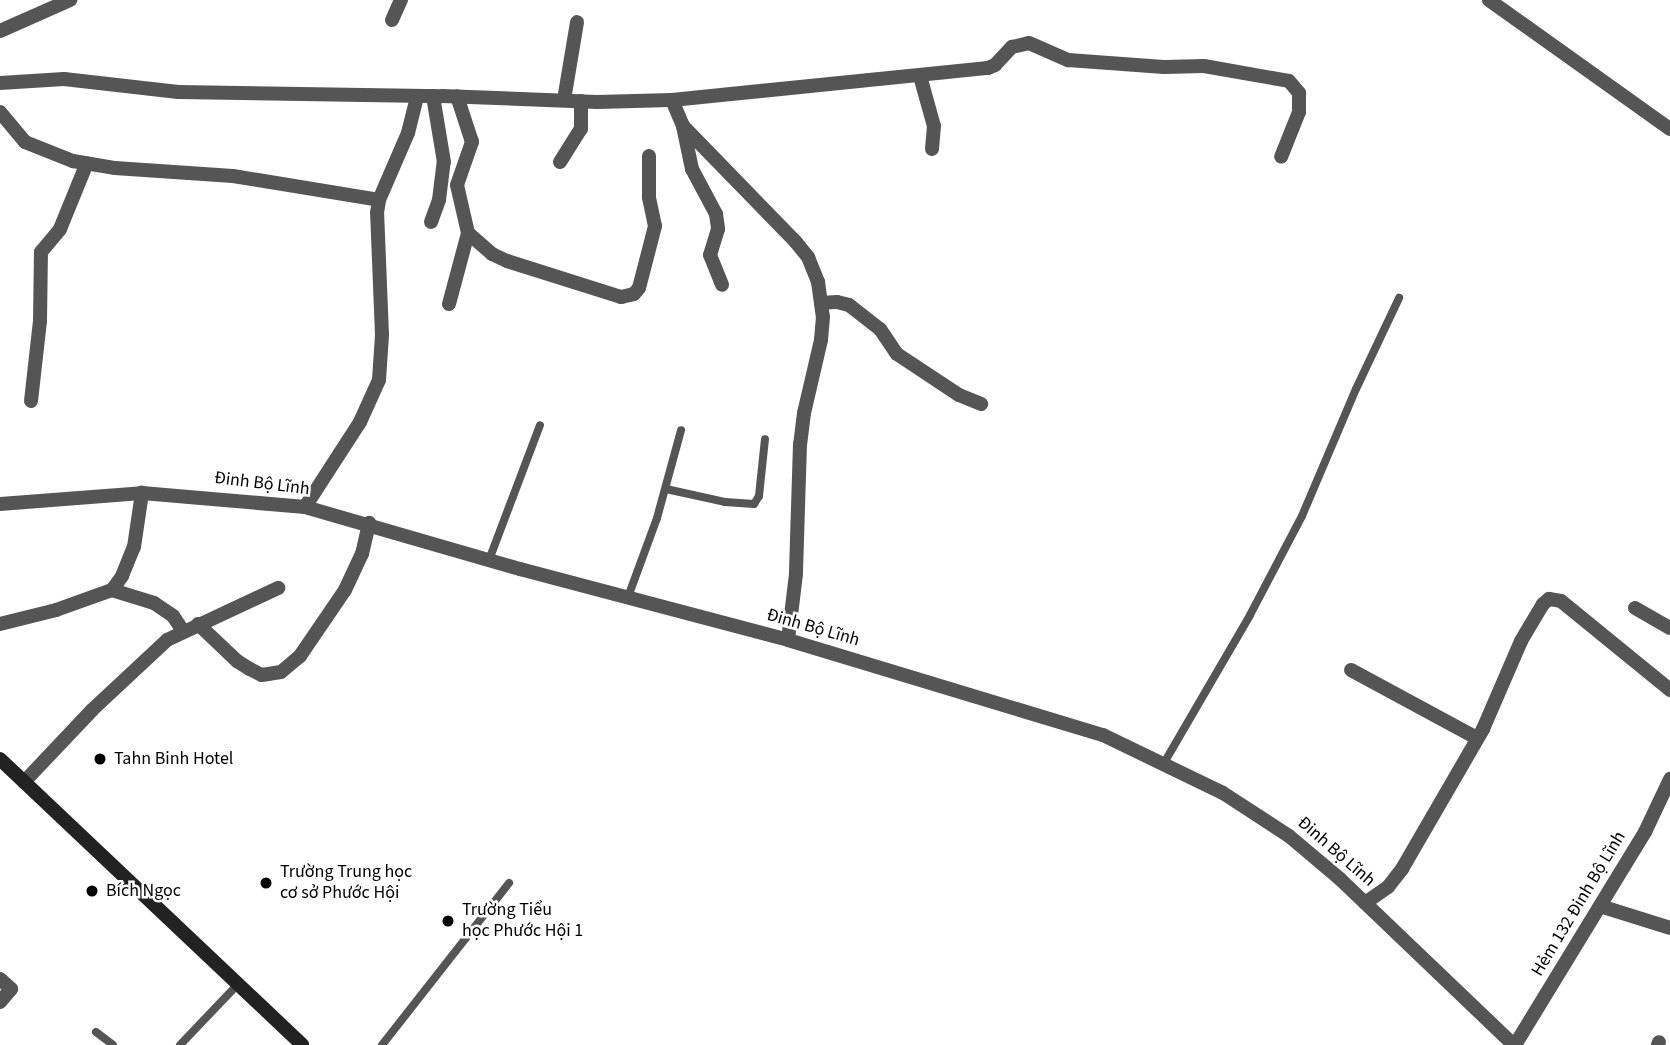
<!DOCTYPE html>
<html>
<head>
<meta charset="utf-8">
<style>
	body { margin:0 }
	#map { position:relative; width:1670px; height:1045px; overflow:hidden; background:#fff; font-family:"Source Sans 3",sans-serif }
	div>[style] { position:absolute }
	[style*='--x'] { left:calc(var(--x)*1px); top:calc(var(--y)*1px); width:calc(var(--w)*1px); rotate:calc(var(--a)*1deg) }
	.service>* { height:8px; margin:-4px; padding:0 4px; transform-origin:4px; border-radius:4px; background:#555 }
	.minor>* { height:14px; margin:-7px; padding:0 7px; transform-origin:7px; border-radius:7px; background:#555 }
	.tertiary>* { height:14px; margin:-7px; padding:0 7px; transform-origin:7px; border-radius:7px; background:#555 }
	.secondary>* { height:14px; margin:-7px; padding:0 7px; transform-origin:7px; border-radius:7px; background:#222 }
	.dots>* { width:19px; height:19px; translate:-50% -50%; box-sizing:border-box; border:4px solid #fff; border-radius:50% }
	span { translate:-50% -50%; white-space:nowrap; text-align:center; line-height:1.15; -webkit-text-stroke:5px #fff; paint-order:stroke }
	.street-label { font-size:18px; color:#000 }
	.poi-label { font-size:18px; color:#000 }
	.left { translate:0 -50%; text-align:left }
</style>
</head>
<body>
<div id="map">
	<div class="service">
		<i style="--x:666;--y:489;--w:60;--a:12.4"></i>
		<i style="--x:725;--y:502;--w:29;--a:4"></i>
		<i style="--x:754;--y:504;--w:9;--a:-58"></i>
		<i style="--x:759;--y:496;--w:57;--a:-84"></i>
		<i style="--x:489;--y:560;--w:144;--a:-69.3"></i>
		<i style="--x:628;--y:597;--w:84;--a:-69.8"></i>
		<i style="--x:657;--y:518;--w:91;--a:-74.7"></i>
		<i style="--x:1164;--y:763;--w:171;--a:-59.8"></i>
		<i style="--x:1250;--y:615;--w:112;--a:-62.3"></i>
		<i style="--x:1302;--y:516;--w:138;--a:-67"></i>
		<i style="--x:1356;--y:389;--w:101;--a:-64.7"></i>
		<i style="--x:96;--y:1032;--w:21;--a:37"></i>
		<i style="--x:180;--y:1045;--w:84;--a:-46.4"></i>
		<i style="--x:382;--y:1045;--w:206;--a:-51.9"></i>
	</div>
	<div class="minor">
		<i style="--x:1489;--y:0;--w:222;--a:35.5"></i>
		<i style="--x:392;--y:20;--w:22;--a:-66"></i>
		<i style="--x:0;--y:31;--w:77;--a:-23.9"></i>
		<i style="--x:920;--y:76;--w:52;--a:74.4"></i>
		<i style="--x:934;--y:126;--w:23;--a:95"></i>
		<i style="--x:0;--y:83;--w:64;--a:-3.6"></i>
		<i style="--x:64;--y:79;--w:115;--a:6.5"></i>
		<i style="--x:178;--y:92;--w:264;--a:0.9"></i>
		<i style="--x:442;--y:96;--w:155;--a:2.2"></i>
		<i style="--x:597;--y:102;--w:75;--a:-1.5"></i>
		<i style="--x:672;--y:100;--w:318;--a:-5.8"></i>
		<i style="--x:988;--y:68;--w:8;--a:-23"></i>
		<i style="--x:995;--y:65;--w:25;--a:-47"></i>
		<i style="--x:1012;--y:47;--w:17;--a:-13"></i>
		<i style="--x:1029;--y:43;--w:43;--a:23.6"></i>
		<i style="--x:1068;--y:60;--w:96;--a:4.2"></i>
		<i style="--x:1164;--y:67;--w:40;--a:-1.4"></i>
		<i style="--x:1204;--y:66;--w:86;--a:10"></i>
		<i style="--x:1289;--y:81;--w:16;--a:50"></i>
		<i style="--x:1299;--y:93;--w:19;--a:90"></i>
		<i style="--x:1299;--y:112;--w:48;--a:111.8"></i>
		<i style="--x:564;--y:100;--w:79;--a:-80.5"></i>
		<i style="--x:672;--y:100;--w:28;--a:67"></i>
		<i style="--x:683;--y:126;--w:44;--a:78.2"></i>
		<i style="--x:692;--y:169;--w:51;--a:61.9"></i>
		<i style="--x:716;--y:214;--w:15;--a:82"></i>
		<i style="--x:718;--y:229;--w:27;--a:107"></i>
		<i style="--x:710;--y:255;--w:32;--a:68"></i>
		<i style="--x:0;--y:112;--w:39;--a:50"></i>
		<i style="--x:25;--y:142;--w:52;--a:21.6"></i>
		<i style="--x:73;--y:161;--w:43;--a:9.5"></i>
		<i style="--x:115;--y:168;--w:118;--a:3.9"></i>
		<i style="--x:233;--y:176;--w:148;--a:9.3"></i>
		<i style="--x:683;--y:126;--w:161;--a:45.8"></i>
		<i style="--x:795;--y:241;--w:21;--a:51"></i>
		<i style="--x:808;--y:257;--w:27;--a:68"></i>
		<i style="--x:818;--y:282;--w:35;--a:82"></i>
		<i style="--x:823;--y:317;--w:23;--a:95"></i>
		<i style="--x:821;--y:340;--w:75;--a:103.1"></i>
		<i style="--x:804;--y:413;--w:31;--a:97"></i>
		<i style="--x:800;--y:444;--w:130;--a:91.8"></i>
		<i style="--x:796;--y:574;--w:66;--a:96.9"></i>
		<i style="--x:560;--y:162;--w:39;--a:-58"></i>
		<i style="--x:581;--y:129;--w:28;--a:-90"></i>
		<i style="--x:431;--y:222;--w:23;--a:-70"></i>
		<i style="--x:439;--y:200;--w:38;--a:-83"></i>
		<i style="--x:444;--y:162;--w:67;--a:-99.5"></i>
		<i style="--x:468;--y:233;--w:32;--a:41"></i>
		<i style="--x:492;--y:254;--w:17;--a:25"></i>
		<i style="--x:507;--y:261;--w:120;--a:17.5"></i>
		<i style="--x:621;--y:297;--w:13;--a:-13"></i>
		<i style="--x:634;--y:294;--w:8;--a:-50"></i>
		<i style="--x:639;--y:288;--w:64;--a:-75.5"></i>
		<i style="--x:655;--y:226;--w:30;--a:-102"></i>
		<i style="--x:649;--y:197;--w:41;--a:-90"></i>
		<i style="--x:821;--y:303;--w:16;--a:-4"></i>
		<i style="--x:837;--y:302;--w:12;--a:14"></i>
		<i style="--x:849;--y:305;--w:39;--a:38"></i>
		<i style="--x:880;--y:329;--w:30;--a:56"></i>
		<i style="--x:897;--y:354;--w:74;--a:33.5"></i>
		<i style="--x:959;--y:395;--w:24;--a:22"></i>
		<i style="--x:449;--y:304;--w:73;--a:-75"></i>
		<i style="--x:468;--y:233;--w:49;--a:-102.9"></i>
		<i style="--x:457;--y:185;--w:46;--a:-70.8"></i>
		<i style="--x:472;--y:142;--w:48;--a:-108.1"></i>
		<i style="--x:31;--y:401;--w:81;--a:-83.6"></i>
		<i style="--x:40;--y:321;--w:69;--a:-89.2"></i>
		<i style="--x:41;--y:252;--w:30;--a:-50"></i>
		<i style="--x:60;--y:229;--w:71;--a:-67.8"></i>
		<i style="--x:305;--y:507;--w:101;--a:-57.1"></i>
		<i style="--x:360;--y:422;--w:46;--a:-65.7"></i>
		<i style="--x:379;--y:380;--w:45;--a:-86.2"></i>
		<i style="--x:382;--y:335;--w:122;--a:-92.3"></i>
		<i style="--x:377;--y:213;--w:13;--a:-81"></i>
		<i style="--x:379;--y:200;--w:73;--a:-66.6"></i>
		<i style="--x:408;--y:133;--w:38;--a:-76"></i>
		<i style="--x:112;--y:590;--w:17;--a:-54"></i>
		<i style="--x:122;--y:576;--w:31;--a:-68"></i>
		<i style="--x:134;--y:547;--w:55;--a:-81.6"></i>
		<i style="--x:1635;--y:608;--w:40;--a:29.7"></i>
		<i style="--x:0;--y:624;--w:58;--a:-14"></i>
		<i style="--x:56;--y:610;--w:59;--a:-19.7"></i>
		<i style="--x:112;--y:590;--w:44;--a:17.2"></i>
		<i style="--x:154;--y:603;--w:23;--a:34"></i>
		<i style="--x:173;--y:616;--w:18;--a:56"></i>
		<i style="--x:198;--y:624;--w:54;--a:43.5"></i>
		<i style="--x:237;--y:661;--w:15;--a:32"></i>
		<i style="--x:250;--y:669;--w:13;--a:27"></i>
		<i style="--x:262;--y:675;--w:19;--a:-9"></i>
		<i style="--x:281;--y:672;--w:25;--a:-40"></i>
		<i style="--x:300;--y:656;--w:80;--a:-55.7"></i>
		<i style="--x:345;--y:590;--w:40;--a:-65"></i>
		<i style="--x:362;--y:554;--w:32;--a:-77"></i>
		<i style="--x:1351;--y:670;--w:143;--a:28.4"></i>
		<i style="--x:24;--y:782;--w:99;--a:-46.6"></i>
		<i style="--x:92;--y:710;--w:103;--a:-43"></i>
		<i style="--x:167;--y:640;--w:123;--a:-25.1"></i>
		<i style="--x:1365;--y:903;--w:28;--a:-35"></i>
		<i style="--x:1388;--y:887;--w:23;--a:-52"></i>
		<i style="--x:1402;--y:869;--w:162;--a:-59.9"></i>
		<i style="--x:1483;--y:729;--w:96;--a:-66.6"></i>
		<i style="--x:1521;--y:641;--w:43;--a:-59.3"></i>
		<i style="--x:1543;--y:604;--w:8;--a:-40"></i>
		<i style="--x:1549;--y:599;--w:12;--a:9"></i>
		<i style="--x:1561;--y:601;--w:141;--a:39.2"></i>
		<i style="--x:1600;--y:906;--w:73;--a:17.4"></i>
		<i style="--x:0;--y:979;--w:15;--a:42"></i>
		<i style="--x:11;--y:989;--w:17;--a:130"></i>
		<i style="--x:1515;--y:1045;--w:250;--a:-58.6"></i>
		<i style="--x:1645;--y:832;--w:59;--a:-64.7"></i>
		<i style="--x:1658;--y:1045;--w:3;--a:-72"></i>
	</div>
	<div class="tertiary">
		<i style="--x:0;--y:504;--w:142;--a:-4.4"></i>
		<i style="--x:142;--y:493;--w:164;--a:4.9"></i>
		<i style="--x:305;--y:507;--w:224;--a:16.1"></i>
		<i style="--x:520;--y:569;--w:277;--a:14.8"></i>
		<i style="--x:788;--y:640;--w:329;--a:16.8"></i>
		<i style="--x:1103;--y:735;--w:133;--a:25.8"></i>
		<i style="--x:1223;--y:793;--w:79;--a:33.1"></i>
		<i style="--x:1289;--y:836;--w:67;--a:40.1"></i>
		<i style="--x:1340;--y:879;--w:240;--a:43.7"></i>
	</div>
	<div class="secondary">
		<i style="--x:0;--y:759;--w:416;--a:43.4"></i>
	</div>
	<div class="dots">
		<i style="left:100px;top:759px;background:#000"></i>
		<i style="left:266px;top:883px;background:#000"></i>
		<i style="left:92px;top:891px;background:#000"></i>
		<i style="left:448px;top:921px;background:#000"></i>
	</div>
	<div class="street-label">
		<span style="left:262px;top:484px;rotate:7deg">Đinh Bộ Lĩnh</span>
		<span style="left:813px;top:628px;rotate:16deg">Đinh Bộ Lĩnh</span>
		<span style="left:1336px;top:852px;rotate:41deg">Đinh Bộ Lĩnh</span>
		<span style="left:1579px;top:904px;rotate:-59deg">Hẻm 132 Đinh Bộ Lĩnh</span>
	</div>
	<div class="poi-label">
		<span class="left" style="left:114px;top:759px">Tahn Binh Hotel</span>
		<span class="left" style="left:280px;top:883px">Trường Trung học<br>cơ sở Phước Hội</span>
		<span class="left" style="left:106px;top:891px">Bích Ngọc</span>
		<span class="left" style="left:462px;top:921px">Trường Tiểu<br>học Phước Hội 1</span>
	</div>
</div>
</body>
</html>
